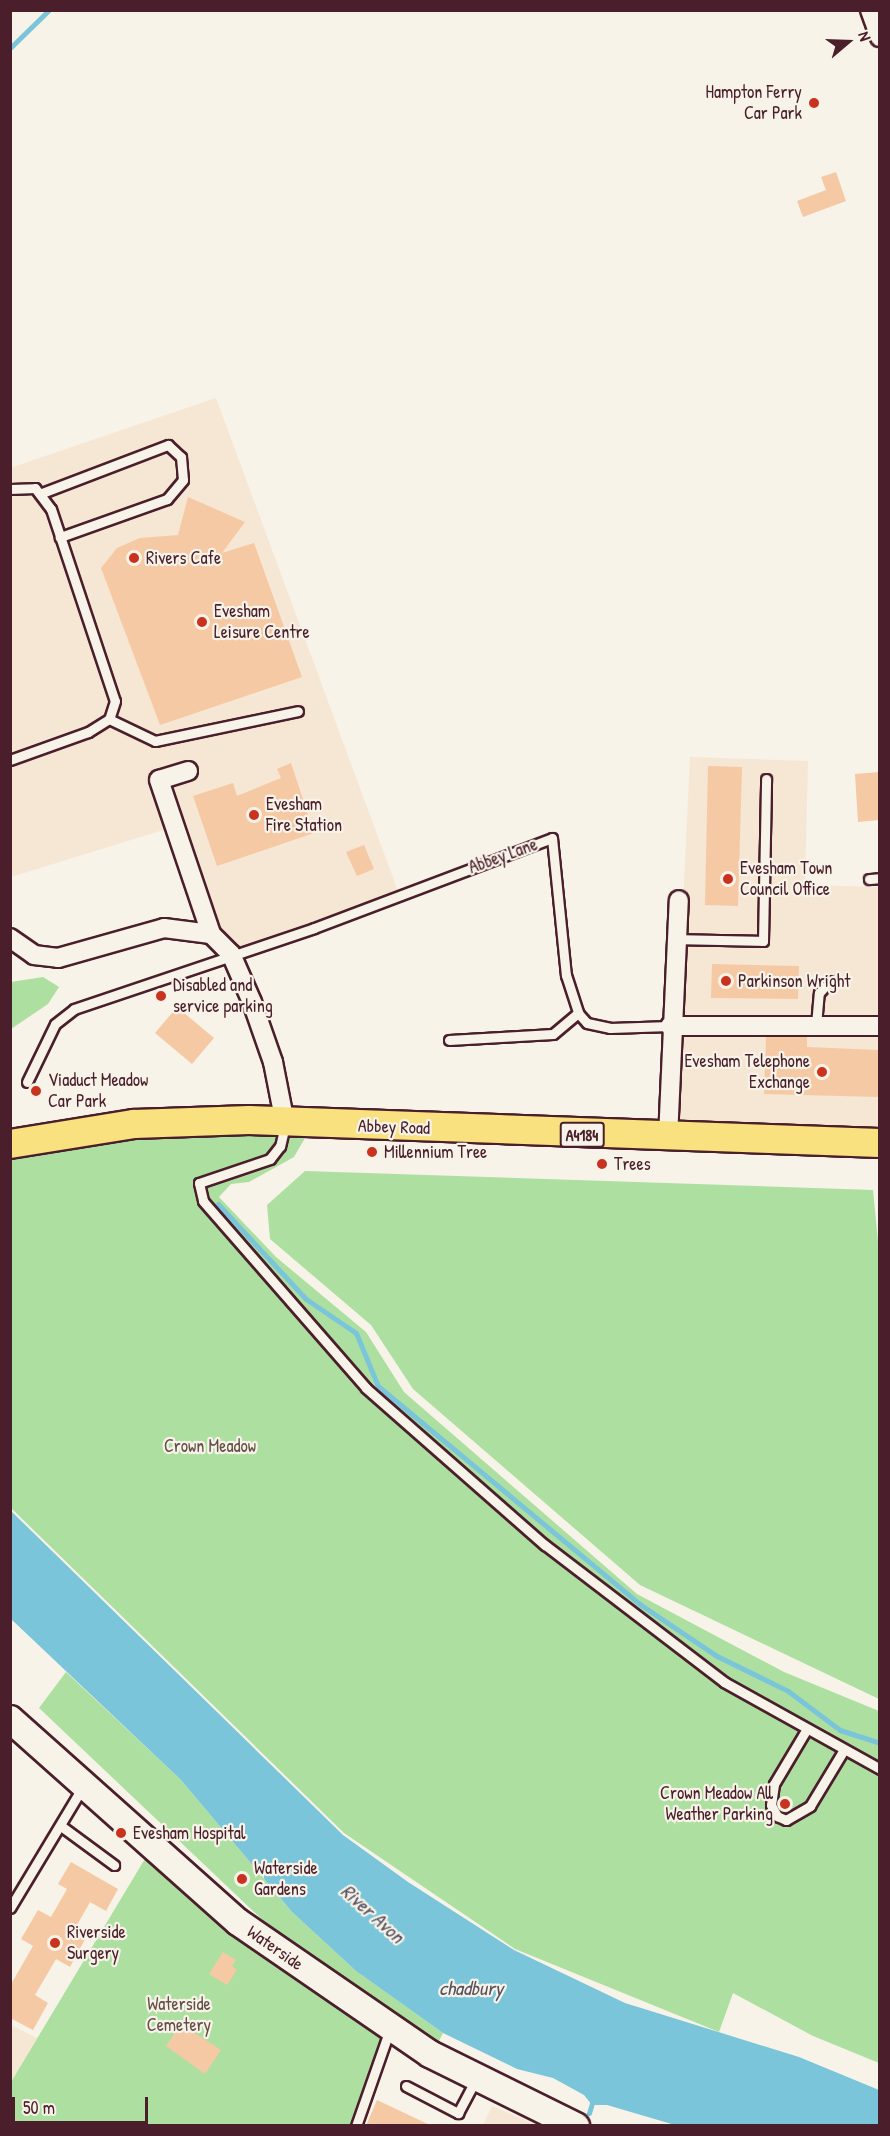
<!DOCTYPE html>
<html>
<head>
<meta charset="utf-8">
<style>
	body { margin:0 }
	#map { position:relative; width:890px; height:2136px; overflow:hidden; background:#f7f3e8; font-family:"Patrick Hand",sans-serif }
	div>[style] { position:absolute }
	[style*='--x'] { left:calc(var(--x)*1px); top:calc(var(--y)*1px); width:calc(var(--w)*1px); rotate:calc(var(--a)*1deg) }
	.built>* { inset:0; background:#f6e6d4 }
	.green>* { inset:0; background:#addfa1 }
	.water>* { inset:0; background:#7ac5da }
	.stream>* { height:5px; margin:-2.5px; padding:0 2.5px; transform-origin:2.5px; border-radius:2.5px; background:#7ac5da }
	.building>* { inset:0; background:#f5c9a4 }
	.roads { filter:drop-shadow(2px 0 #4a1f2b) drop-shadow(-2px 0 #4a1f2b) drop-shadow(0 2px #4a1f2b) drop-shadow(0 -2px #4a1f2b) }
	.service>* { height:9px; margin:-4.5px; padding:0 4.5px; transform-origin:4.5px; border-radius:4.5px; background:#f7f3e8 }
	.minor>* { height:18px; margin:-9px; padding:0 9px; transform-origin:9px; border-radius:9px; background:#f7f3e8 }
	.secondary>* { height:26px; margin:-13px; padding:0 13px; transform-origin:13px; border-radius:13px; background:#f7f3e8 }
	.primary>* { height:28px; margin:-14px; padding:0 14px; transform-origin:14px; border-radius:14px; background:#fae180 }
	.dots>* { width:16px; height:16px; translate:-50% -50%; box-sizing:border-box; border:3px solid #f7f3e8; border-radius:50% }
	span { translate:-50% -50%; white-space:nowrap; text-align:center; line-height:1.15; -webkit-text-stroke:4.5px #f7f3e8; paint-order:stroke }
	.shield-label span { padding:2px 4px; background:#f7f3e8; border:2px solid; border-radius:4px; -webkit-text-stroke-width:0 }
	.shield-label { font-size:16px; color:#4a1f2b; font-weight:700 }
	.poi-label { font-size:18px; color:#4a1f2b }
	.right { translate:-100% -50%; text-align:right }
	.left { translate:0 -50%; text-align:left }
	.street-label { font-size:18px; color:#4a1f2b }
	.park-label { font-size:18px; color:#634f48 }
	.water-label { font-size:20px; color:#585160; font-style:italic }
	.frame { position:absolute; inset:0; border:12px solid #4a1f2b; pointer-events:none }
	.north { position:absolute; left:818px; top:12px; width:60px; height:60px; -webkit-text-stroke:4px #f7f3e8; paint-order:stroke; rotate:71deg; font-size:16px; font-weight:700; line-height:24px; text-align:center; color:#4a1f2b }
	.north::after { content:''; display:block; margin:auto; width:21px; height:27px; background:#4a1f2b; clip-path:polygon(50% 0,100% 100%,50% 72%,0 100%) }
	.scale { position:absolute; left:12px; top:2097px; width:136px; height:27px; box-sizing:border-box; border:3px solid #4a1f2b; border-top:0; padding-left:8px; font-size:18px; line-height:21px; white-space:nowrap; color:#4a1f2b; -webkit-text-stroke:4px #f7f3e8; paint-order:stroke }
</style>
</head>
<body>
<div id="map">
	<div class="built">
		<i style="clip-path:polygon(216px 398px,399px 894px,231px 954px,211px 934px,173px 827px,11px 877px,10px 468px)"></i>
		<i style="clip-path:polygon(690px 757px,808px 761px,805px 885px,879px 887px,879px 1137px,680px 1131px,677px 1031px)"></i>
		<i style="clip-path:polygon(11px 2025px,37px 2038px,11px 2082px)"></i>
		<i style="clip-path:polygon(492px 2106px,537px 2125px,483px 2125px)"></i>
	</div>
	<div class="green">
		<i style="clip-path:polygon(43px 977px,59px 987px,48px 1004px,11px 1029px,11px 982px)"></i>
		<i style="clip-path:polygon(312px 1126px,294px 1157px,249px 1182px,231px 1184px,219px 1197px,276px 1257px,366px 1332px,404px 1392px,637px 1594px,784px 1672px,879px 1711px,879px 2063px,813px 2036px,733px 1993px,719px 2032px,515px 1949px,344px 1833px,11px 1508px,11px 1147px)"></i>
		<i style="clip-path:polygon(305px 1171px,873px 1190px,880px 1262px,879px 1699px,640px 1585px,413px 1389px,371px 1325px,270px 1239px,267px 1205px)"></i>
		<i style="clip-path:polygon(66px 1672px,181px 1780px,292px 1912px,356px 1971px,443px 2033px,439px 2041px,268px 1925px,39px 1708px)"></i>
		<i style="clip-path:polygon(152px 1847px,390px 2029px,356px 2125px,11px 2126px,11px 2082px)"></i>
	</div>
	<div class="water">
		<i style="clip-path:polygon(10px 1510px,343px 1835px,408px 1882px,514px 1950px,625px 2003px,799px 2057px,879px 2090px,879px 2125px,675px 2125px,607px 2105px,592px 2105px,584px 2095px,553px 2078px,517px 2069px,443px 2033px,356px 1971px,292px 1912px,181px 1780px,11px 1619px)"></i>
	</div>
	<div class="stream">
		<i style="--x:10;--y:48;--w:54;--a:-44.3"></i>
		<i style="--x:218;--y:1204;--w:129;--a:47.2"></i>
		<i style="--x:306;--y:1299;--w:60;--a:34.2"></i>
		<i style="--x:356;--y:1333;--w:57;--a:67.5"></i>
		<i style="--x:378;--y:1386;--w:342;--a:39.8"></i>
		<i style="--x:641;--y:1605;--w:92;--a:33.9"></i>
		<i style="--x:717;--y:1656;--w:79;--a:26.2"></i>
		<i style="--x:788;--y:1691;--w:65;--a:36.9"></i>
		<i style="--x:840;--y:1730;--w:42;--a:18"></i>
		<i style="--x:589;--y:2113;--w:14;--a:-73"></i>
	</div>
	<div class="building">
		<i style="clip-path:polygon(836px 172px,846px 201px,803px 217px,797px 201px,826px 190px,821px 177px)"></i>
		<i style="clip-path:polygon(188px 497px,245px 522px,222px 553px,254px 543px,302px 677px,160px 725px,101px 568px,117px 548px,140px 538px,178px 535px)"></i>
		<i style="clip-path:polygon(291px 763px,314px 833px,217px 866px,193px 796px,233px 783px,237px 796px,281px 778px,277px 769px)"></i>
		<i style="clip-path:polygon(708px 766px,742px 767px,738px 906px,705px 905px)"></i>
		<i style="clip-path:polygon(879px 772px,879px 820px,858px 822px,855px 774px)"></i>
		<i style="clip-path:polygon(364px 845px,374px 869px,357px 876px,346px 852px)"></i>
		<i style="clip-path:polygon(712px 964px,799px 966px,798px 999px,711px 998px)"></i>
		<i style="clip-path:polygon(177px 1007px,214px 1038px,192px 1064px,155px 1033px)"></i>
		<i style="clip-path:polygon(766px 1037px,807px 1037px,807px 1047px,879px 1050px,879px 1097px,764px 1094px)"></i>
		<i style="clip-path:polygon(71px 1862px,118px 1889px,106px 1911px,90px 1902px,76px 1927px,88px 1934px,70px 1967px,56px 1959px,35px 1995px,48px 2003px,33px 2030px,10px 2018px,10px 1986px,33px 1946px,21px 1939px,38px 1910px,51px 1917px,67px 1889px,58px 1884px)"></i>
		<i style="clip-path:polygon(223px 1952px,236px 1960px,232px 1966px,237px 1970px,227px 1985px,209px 1974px)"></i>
		<i style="clip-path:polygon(181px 2024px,221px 2050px,205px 2074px,166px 2046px)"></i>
		<i style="clip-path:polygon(377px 2100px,432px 2126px,366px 2126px)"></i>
	</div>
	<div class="roads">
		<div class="service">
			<i style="--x:10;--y:489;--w:25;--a:-2"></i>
			<i style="--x:35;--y:488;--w:26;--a:53"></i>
			<i style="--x:51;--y:509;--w:202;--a:71.6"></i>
			<i style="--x:115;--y:701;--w:19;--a:108"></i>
			<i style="--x:109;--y:719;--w:25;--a:148"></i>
			<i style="--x:88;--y:732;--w:83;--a:160.3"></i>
			<i style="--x:42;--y:493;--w:135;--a:-20.9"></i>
			<i style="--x:168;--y:445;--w:18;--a:43"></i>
			<i style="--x:181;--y:457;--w:23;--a:85"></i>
			<i style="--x:183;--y:480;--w:25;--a:130"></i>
			<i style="--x:167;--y:499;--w:114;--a:160.4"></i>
			<i style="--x:109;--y:719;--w:51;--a:25.6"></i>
			<i style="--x:155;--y:741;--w:146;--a:-11.8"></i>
			<i style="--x:869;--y:879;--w:11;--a:-5"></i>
			<i style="--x:676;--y:939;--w:87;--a:1.3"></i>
			<i style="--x:763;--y:941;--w:162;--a:-88.9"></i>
			<i style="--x:816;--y:1025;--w:32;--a:-85"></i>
			<i style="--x:819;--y:993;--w:16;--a:-47"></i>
			<i style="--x:449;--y:1040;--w:104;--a:-3.3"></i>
			<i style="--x:553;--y:1034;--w:33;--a:-40"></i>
			<i style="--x:27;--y:1082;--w:64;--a:-64.2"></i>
			<i style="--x:55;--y:1024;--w:24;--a:-38"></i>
			<i style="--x:74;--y:1009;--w:253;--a:-18.6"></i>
			<i style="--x:314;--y:928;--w:254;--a:-20.7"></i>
			<i style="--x:552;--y:838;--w:138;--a:84.2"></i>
			<i style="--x:566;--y:975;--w:40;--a:72"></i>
			<i style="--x:578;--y:1013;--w:13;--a:48"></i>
			<i style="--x:587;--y:1023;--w:24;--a:12"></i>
			<i style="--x:610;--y:1028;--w:60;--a:-1.9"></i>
			<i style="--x:285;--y:1125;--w:22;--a:103"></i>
			<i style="--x:280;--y:1146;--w:16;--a:128"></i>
			<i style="--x:270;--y:1159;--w:75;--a:161.3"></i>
			<i style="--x:199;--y:1183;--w:18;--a:77"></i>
			<i style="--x:203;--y:1201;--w:248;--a:48.9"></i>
			<i style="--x:366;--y:1388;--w:238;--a:41.3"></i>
			<i style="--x:545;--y:1545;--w:225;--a:37.4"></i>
			<i style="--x:724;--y:1682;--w:179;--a:29.1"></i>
			<i style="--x:805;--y:1732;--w:61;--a:120.8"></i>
			<i style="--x:774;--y:1784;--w:21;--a:98"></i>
			<i style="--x:771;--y:1805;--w:13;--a:61"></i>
			<i style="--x:777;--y:1816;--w:10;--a:24"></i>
			<i style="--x:786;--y:1820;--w:28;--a:-30"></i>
			<i style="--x:810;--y:1806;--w:62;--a:-58.9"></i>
			<i style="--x:61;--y:1826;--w:66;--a:36.3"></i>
			<i style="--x:10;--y:1908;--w:144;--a:-59"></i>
			<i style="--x:406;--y:2086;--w:59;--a:27.4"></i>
			<i style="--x:458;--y:2113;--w:38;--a:-62"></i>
			<i style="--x:356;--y:2126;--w:103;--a:-70.7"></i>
		</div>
		<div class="minor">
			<i style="--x:870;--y:10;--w:29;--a:70"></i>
			<i style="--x:188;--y:771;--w:30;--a:163"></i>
			<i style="--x:159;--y:780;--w:163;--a:71.3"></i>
			<i style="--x:10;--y:938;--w:29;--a:35"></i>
			<i style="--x:34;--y:955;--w:24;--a:7"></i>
			<i style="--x:58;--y:958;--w:110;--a:-15.8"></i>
			<i style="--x:164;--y:928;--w:47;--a:7.3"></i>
			<i style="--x:211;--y:934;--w:28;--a:45"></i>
			<i style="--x:231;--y:954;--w:52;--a:66.4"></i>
			<i style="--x:252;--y:1002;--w:64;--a:70.7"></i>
			<i style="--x:273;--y:1062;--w:62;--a:78.9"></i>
			<i style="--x:670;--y:1026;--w:210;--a:0"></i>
			<i style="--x:668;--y:1138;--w:238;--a:-87.4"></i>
		</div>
		<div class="secondary">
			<i style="--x:10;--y:1719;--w:305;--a:41.7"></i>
			<i style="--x:238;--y:1922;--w:233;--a:34.5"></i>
			<i style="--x:430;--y:2054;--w:163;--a:26.3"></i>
		</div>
		<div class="primary">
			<i style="--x:10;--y:1144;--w:126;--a:-9.2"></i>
			<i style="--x:134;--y:1124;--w:115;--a:-2"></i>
			<i style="--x:249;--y:1120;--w:631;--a:2.09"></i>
		</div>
	</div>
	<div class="dots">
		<i style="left:814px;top:103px;background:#c8321e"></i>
		<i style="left:134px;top:558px;background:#c8321e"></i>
		<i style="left:202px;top:622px;background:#c8321e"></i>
		<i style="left:254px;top:815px;background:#c8321e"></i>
		<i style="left:728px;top:879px;background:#c8321e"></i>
		<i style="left:726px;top:981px;background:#c8321e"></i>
		<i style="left:161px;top:996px;background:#c8321e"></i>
		<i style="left:822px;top:1072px;background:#c8321e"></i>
		<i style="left:36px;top:1091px;background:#c8321e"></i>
		<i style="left:372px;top:1152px;background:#c8321e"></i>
		<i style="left:602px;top:1164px;background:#c8321e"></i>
		<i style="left:785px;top:1804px;background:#c8321e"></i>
		<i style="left:121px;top:1833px;background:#c8321e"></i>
		<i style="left:242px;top:1879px;background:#c8321e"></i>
		<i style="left:55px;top:1943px;background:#c8321e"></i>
	</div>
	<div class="shield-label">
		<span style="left:582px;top:1135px">A4184</span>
	</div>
	<div class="poi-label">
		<span class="right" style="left:802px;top:103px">Hampton Ferry<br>Car Park</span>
		<span class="left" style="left:146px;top:558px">Rivers Cafe</span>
		<span class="left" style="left:214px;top:622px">Evesham<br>Leisure Centre</span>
		<span class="left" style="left:266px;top:815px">Evesham<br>Fire Station</span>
		<span class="left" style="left:740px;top:879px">Evesham Town<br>Council Office</span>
		<span class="left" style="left:738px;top:981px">Parkinson Wright</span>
		<span class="left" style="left:173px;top:996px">Disabled and<br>service parking</span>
		<span class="right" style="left:810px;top:1072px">Evesham Telephone<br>Exchange</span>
		<span class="left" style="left:48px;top:1091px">Viaduct Meadow<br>Car Park</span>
		<span class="left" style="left:384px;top:1152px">Millennium Tree</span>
		<span class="left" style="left:614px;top:1164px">Trees</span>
		<span class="right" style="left:773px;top:1804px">Crown Meadow All<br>Weather Parking</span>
		<span class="left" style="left:133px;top:1833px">Evesham Hospital</span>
		<span class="left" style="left:254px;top:1879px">Waterside<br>Gardens</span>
		<span class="left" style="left:67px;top:1943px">Riverside<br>Surgery</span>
	</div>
	<div class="street-label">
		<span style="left:503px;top:856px;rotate:-20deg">Abbey Lane</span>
		<span style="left:394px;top:1127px;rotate:2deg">Abbey Road</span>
		<span style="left:275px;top:1948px;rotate:35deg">Waterside</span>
	</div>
	<div class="park-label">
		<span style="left:210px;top:1446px">Crown Meadow</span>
		<span style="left:179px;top:2015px">Waterside<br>Cemetery</span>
	</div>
	<div class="water-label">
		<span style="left:373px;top:1913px;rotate:42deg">River Avon</span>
		<span style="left:471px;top:1987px">chadbury</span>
	</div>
	<div class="frame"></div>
	<div class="north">N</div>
	<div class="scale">50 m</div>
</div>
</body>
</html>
